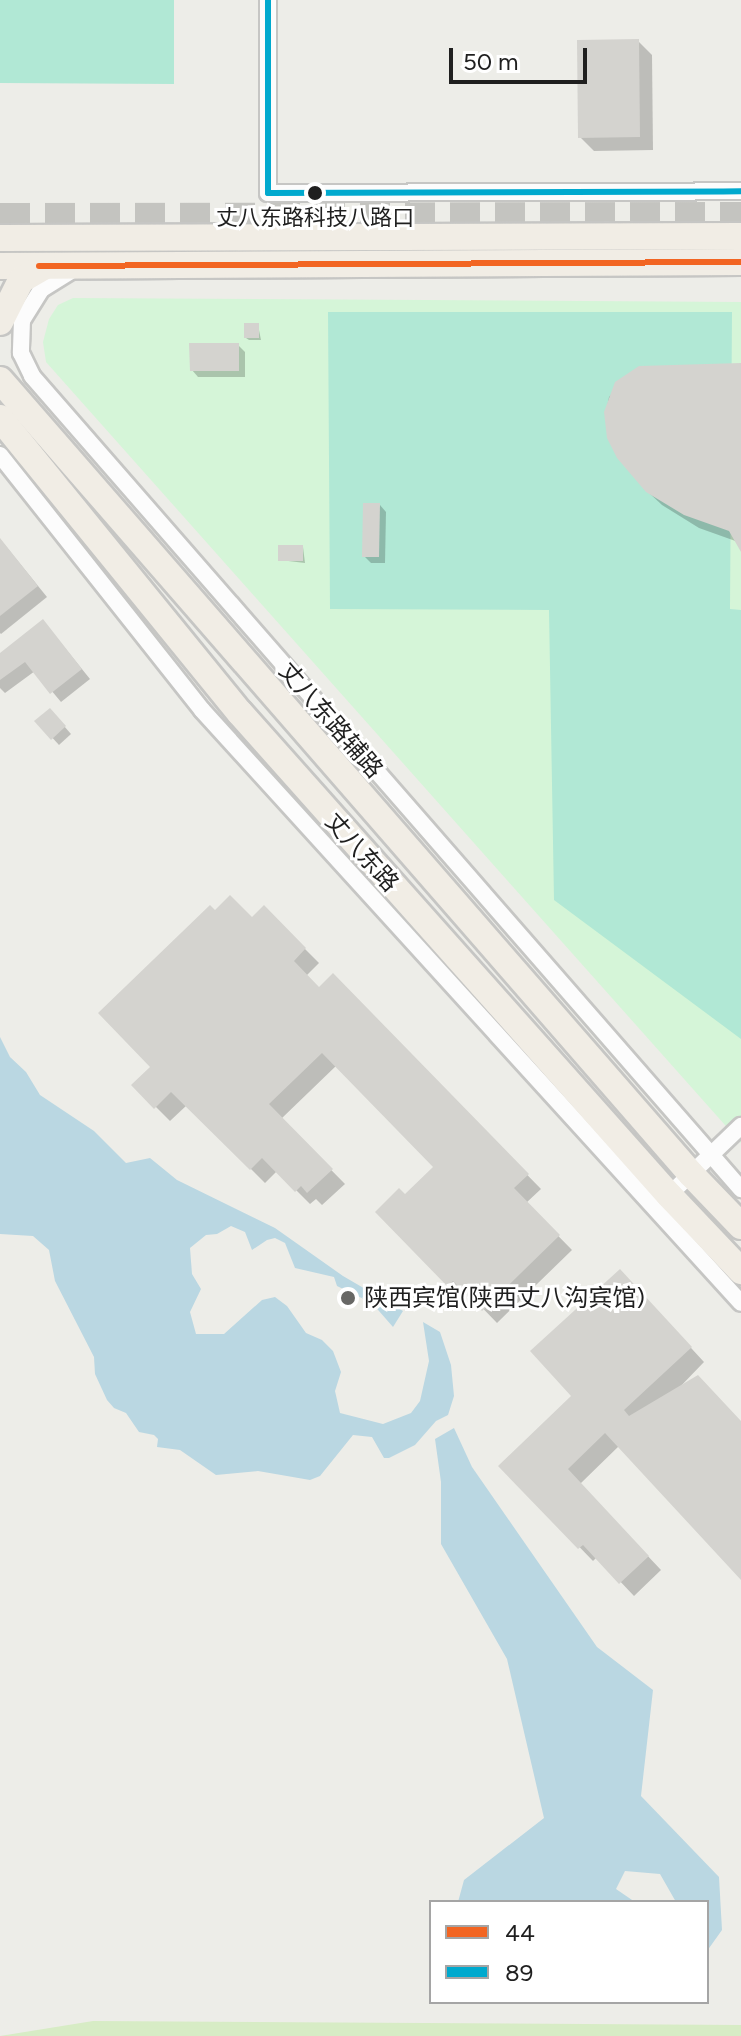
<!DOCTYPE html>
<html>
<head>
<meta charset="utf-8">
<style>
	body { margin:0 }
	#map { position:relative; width:741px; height:2036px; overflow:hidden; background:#edede8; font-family:Figtree,"Noto Sans SC",sans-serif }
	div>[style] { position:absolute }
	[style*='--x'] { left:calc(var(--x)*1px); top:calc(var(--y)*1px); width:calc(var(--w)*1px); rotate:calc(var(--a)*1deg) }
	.grass>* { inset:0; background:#d7ecc5 }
	.park>* { inset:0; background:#d5f5d8 }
	.pitch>* { inset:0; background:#b1e8d5 }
	.water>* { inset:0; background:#bad7e2 }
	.shadow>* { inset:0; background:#0003 }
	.building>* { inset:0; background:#d4d3cf }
	.highway-tunnel>* { height:30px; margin-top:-15px; transform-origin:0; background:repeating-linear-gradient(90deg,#c4c4c0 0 30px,transparent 0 45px) }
	.roads { filter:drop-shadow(2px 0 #c6c6c4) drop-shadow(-2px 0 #c6c6c4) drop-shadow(0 2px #c6c6c4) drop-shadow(0 -2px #c6c6c4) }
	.street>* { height:16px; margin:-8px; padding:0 8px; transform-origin:8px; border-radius:8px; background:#fcfcfc }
	.primary>* { height:26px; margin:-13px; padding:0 13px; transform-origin:13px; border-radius:13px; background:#f1ede5 }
	.bus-1>* { height:6px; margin:-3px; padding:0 3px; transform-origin:3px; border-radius:3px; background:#f26522 }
	.bus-2>* { height:6px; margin:-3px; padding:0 3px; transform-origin:3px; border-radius:3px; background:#00a9ce }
	.dots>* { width:22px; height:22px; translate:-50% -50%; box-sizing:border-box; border:4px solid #fff; border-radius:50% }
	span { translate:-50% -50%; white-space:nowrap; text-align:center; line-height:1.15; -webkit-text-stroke:6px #fff; paint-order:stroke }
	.bus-label { font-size:22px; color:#1f1f1f }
	.street-label { font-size:24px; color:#1f1f1f }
	.poi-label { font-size:24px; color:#1f1f1f }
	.left { translate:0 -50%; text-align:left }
	.legend { position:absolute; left:429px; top:1900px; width:280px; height:104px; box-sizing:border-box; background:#fff; border:2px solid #a5a5a5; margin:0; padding:10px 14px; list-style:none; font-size:24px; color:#1f1f1f }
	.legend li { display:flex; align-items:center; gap:16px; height:40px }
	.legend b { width:40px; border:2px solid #a5a5a5 }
	.scale { position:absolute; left:449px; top:48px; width:138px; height:36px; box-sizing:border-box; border:4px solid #1f1f1f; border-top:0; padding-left:10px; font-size:24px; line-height:28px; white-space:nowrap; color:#1f1f1f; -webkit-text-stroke:6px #fff; paint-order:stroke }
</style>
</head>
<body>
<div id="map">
	<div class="grass">
		<i style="clip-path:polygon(93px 2021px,741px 2025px,741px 2036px,0 2036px)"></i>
	</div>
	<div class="park">
		<i style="clip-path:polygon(73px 298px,741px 302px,741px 1143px,46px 362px,43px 342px,49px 319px,58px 305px)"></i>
	</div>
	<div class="pitch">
		<i style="clip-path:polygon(0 0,174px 0,174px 84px,0 83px)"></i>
		<i style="clip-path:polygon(328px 312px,732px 312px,730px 609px,741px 610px,741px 1039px,554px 900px,549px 610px,330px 609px)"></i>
	</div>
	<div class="water">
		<i style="clip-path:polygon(0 1037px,10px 1057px,26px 1072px,40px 1095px,94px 1131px,126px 1163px,150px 1158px,177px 1180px,275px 1228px,343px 1276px,403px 1311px,393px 1327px,372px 1303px,337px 1286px,334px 1277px,295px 1268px,285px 1243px,275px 1238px,267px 1240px,252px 1250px,245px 1232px,231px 1226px,217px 1234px,206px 1235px,190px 1248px,192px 1274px,201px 1289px,190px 1312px,196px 1334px,224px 1334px,262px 1300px,275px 1297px,287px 1306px,306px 1333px,322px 1340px,333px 1351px,341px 1372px,335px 1391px,340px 1413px,383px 1424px,411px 1413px,420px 1401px,429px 1361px,423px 1322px,440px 1332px,451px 1365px,454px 1396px,448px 1415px,436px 1421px,415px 1445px,389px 1458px,384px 1458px,372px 1437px,353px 1435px,320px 1476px,310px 1480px,258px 1471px,216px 1475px,180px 1450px,157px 1447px,158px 1439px,154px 1435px,139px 1432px,126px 1413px,114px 1408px,107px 1400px,95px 1374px,94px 1357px,55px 1281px,49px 1250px,33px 1236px,0 1234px)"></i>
		<i style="clip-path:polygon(454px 1428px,472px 1467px,597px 1647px,653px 1690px,641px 1796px,719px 1877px,722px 1930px,707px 1951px,707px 1902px,676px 1902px,660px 1874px,625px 1871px,616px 1889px,635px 1902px,458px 1902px,464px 1880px,544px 1818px,507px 1659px,441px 1544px,441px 1482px,435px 1439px)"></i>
	</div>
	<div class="shadow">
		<i style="clip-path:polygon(638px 41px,652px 55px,653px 150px,594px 151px,580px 137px)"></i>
		<i style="clip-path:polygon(258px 325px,261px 340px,249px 340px,246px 338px)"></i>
		<i style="clip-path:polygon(238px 345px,245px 352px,245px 377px,198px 377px,192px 370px)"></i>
		<i style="clip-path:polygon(741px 365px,741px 543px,699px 528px,662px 505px,647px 491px,606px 412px,609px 397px,626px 376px)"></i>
		<i style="clip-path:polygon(380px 505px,386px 512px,385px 563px,371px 563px,364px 556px)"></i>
		<i style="clip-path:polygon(0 539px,47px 597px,1px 634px,0 633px)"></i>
		<i style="clip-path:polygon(303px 547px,305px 563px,280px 560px)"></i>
		<i style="clip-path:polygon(52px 632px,90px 679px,61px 702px,35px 671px,5px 693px,0 688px,0 660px)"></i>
		<i style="clip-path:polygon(50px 710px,71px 734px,59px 745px,37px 721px)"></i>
		<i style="clip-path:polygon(264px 908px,319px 963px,306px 976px,319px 989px,333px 976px,541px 1189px,526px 1203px,572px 1250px,497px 1323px,468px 1293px,462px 1298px,377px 1212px,405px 1197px,436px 1167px,337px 1065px,281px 1119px,345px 1184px,322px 1205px,316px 1199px,310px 1204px,277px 1171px,265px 1183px,187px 1105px,170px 1121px,134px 1085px,153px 1067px,215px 912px,252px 920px)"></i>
		<i style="clip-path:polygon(633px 1285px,704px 1362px,677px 1390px,741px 1423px,741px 1577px,620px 1445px,580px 1484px,661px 1570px,634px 1596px,597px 1557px,593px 1561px,501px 1466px,574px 1396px)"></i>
	</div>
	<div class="building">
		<i style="clip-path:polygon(639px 39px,640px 137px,578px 138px,577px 40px)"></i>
		<i style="clip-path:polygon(244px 323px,259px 323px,259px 338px,244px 338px)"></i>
		<i style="clip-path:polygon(189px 343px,239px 343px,239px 371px,190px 371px)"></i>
		<i style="clip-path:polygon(741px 363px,741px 552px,729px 531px,684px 515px,646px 492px,617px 458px,607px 438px,604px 412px,615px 382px,639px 366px)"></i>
		<i style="clip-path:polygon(363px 503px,380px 503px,379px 557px,362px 557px)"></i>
		<i style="clip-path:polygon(0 538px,38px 586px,0 616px)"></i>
		<i style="clip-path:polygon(278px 545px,303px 545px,303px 561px,278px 561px)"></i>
		<i style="clip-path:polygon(43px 619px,82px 669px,50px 694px,25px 662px,0 680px,0 653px)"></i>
		<i style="clip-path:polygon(50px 708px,66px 726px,51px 740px,34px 721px)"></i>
		<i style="clip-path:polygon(230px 895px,252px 917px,264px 905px,306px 948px,294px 961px,319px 987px,333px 973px,529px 1174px,514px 1188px,560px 1235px,482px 1311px,453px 1281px,447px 1286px,375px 1212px,399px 1188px,405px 1194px,433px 1167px,322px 1053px,269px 1104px,333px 1169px,307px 1193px,301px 1186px,295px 1192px,262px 1158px,250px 1170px,171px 1092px,154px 1109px,131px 1085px,150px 1067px,98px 1013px,210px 905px,215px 910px)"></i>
		<i style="clip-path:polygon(620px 1269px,692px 1347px,624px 1410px,629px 1416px,698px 1375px,741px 1421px,741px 1580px,605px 1433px,568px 1469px,649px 1556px,619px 1584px,583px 1545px,578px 1549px,498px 1466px,571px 1396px,530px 1351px)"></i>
	</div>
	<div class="highway-tunnel">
		<i style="--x:0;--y:218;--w:741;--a:-0.08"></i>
	</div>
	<div class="roads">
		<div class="street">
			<i style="--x:268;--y:0;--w:193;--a:90"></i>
			<i style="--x:268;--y:193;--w:473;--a:-0.2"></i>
			<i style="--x:71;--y:271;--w:36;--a:148"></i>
			<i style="--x:41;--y:290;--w:36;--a:122"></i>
			<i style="--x:22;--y:320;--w:33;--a:92"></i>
			<i style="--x:21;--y:353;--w:25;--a:64"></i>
			<i style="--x:32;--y:376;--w:1079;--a:48.91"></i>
			<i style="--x:0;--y:455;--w:325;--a:51.6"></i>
			<i style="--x:202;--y:710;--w:801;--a:47.73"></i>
			<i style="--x:669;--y:1195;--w:100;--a:-43.8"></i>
		</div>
		<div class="primary">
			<i style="--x:0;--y:238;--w:741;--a:-0.15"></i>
			<i style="--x:0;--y:266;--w:741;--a:-0.31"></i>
			<i style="--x:0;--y:322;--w:47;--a:-63.4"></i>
			<i style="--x:21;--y:280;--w:28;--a:-30"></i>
			<i style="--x:0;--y:380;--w:1053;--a:48.97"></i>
			<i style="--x:691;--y:1174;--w:72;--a:46.1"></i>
			<i style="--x:0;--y:418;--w:380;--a:50.9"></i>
			<i style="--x:240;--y:713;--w:645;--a:48.33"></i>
			<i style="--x:669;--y:1195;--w:105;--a:46.5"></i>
		</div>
	</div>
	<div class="bus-1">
		<i style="--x:39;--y:266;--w:702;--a:-0.33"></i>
	</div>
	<div class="bus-2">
		<i style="--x:268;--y:0;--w:193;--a:90"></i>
		<i style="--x:268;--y:193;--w:473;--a:-0.2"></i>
	</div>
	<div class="dots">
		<i style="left:315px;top:193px;background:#1f1f1f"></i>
		<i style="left:348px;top:1298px;background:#676765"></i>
	</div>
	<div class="bus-label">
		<span style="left:315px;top:218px">丈八东路科技八路口</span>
	</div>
	<div class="street-label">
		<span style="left:331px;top:720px;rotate:49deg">丈八东路辅路</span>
		<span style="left:362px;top:852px;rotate:48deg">丈八东路</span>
	</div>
	<div class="poi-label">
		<span class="left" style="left:364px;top:1298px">陕西宾馆(陕西丈八沟宾馆)</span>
	</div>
	<ul class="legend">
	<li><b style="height:10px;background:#f26522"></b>44</li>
	<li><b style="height:10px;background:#00a9ce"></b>89</li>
	</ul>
	<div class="scale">50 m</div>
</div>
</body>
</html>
